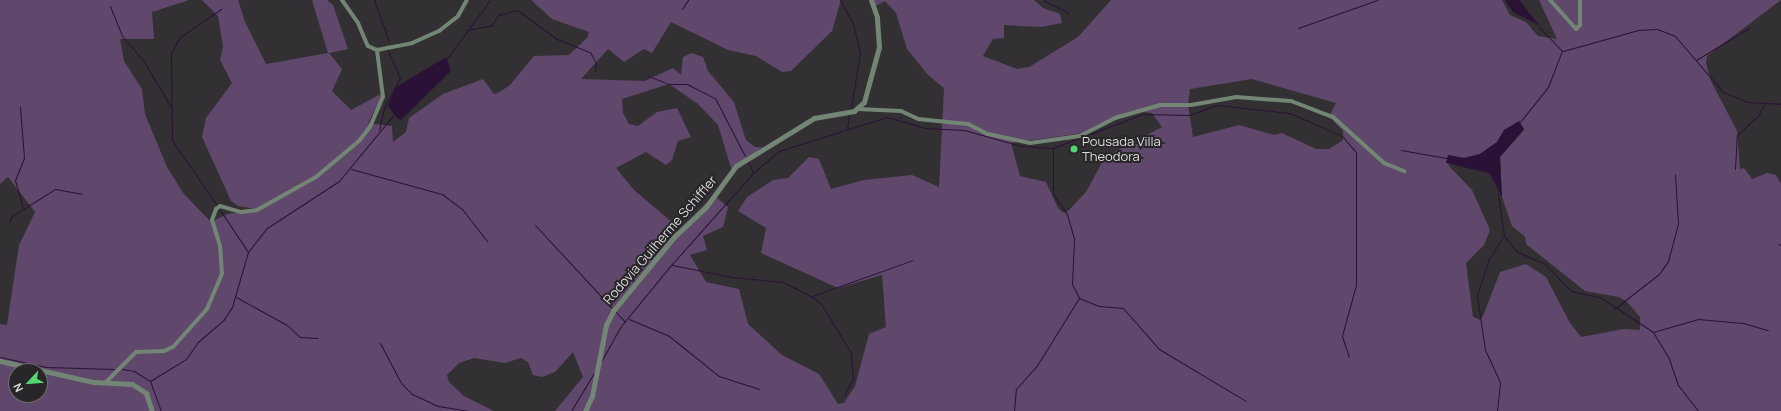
<!DOCTYPE html>
<html>
<head>
<meta charset="utf-8">
<style>
	body { margin:0 }
	#map { position:relative; width:1781px; height:411px; overflow:hidden; background:#323033; font-family:Manrope,sans-serif }
	div>[style] { position:absolute }
	[style*='--x'] { left:calc(var(--x)*1px); top:calc(var(--y)*1px); width:calc(var(--w)*1px); rotate:calc(var(--a)*1deg) }
	.green>* { inset:0; background:#5f486b }
	.water>* { inset:0; background:#2a1236 }
	.stream>* { height:1px; margin:-0.5px; padding:0 0.5px; transform-origin:0.5px; border-radius:0.5px; background:#2a1236 }
	.minor>* { height:4px; margin:-2px; padding:0 2px; transform-origin:2px; border-radius:2px; background:#738575 }
	.tertiary>* { height:5px; margin:-2.5px; padding:0 2.5px; transform-origin:2.5px; border-radius:2.5px; background:#738575 }
	.dots>* { width:11px; height:11px; translate:-50% -50%; box-sizing:border-box; border:2px solid #282629; border-radius:50% }
	span { translate:-50% -50%; white-space:nowrap; text-align:center; line-height:1.15; -webkit-text-stroke:4px #282629; paint-order:stroke }
	.poi-label { font-size:13px; color:#dcdbdc }
	.left { translate:0 -50%; text-align:left }
	.street-label { font-size:13px; color:#dcdbdc }
	.north { position:absolute; left:8px; top:363px; width:40px; height:40px; box-sizing:border-box; background:#282629; border:1px solid #706e71; border-radius:50%; rotate:244deg; font-size:11px; font-weight:700; line-height:16px; text-align:center; color:#dcdbdc }
	.north::after { content:''; display:block; margin:auto; width:14px; height:18px; background:#53d672; clip-path:polygon(50% 0,100% 100%,50% 72%,0 100%) }
</style>
</head>
<body>
<div id="map">
	<div class="green">
		<i style="clip-path:polygon(evenodd,0 0,189px 0,152px 12px,154px 39px,120px 39px,124px 61px,142px 89px,145px 114px,167px 167px,184px 194px,211px 222px,227px 214px,258px 209px,238px 206px,231px 201px,202px 137px,206px 118px,232px 83px,220px 60px,223px 46px,218px 16px,202px 0,238px 0,245px 22px,266px 64px,328px 53px,312px 0,327px 0,333px 5px,348px 49px,329px 53px,342px 69px,332px 91px,351px 110px,384px 92px,368px 123px,392px 126px,393px 142px,406px 132px,409px 118px,443px 94px,483px 79px,494px 94px,498px 93px,510px 85px,534px 56px,569px 55px,587px 38px,589px 32px,552px 19px,531px 0,841px 0,832px 31px,791px 71px,782px 72px,756px 56px,728px 50px,671px 22px,652px 53px,644px 49px,624px 62px,608px 49px,581px 79px,645px 81px,673px 68px,681px 75px,683px 57px,692px 53px,703px 57px,708px 71px,734px 102px,746px 140px,755px 147px,762px 147px,732px 171px,718px 125px,698px 104px,669px 84px,622px 99px,623px 113px,629px 124px,638px 126px,657px 112px,677px 108px,691px 137px,678px 141px,672px 160px,666px 165px,646px 152px,616px 168px,634px 190px,673px 223px,677px 232px,714px 195px,728px 207px,723px 227px,703px 236px,707px 250px,690px 255px,706px 282px,739px 289px,748px 324px,782px 355px,819px 374px,838px 404px,844px 403px,855px 386px,869px 334px,886px 327px,882px 275px,838px 288px,761px 253px,766px 228px,738px 211px,747px 197px,773px 180px,788px 178px,809px 157px,819px 159px,831px 189px,864px 180px,912px 175px,939px 187px,944px 88px,928px 75px,907px 49px,896px 13px,885px 1px,872px 8px,869px 0,1034px 0,1043px 8px,1060px 14px,1062px 23px,1041px 27px,1004px 25px,1004px 38px,993px 39px,983px 56px,1017px 69px,1029px 67px,1078px 37px,1111px 0,1502px 0,1510px 15px,1526px 22px,1538px 36px,1557px 39px,1539px 0,1781px 0,1707px 56px,1706px 63px,1711px 81px,1737px 131px,1740px 169px,1744px 168px,1752px 179px,1767px 173px,1776px 175px,1781px 184px,1781px 411px,555px 411px,583px 377px,573px 352px,555px 372px,542px 377px,533px 375px,528px 362px,521px 358px,505px 363px,474px 358px,459px 363px,447px 375px,449px 382px,464px 396px,494px 411px,0 411px,0 324px,7px 325px,19px 245px,35px 212px,8px 177px,0 184px,0 0,1252px 79px,1336px 103px,1329px 116px,1343px 131px,1343px 140px,1329px 149px,1316px 149px,1282px 133px,1274px 135px,1239px 125px,1193px 137px,1188px 105px,1190px 89px,1252px 79px,0 0,1136px 111px,1152px 113px,1162px 127px,1105px 157px,1086px 192px,1068px 211px,1064px 213px,1058px 208px,1046px 182px,1020px 176px,1011px 143px,1084px 133px,1136px 111px,0 0,1519px 122px,1524px 130px,1500px 157px,1502px 197px,1512px 226px,1525px 237px,1526px 244px,1585px 291px,1619px 297px,1627px 302px,1640px 317px,1640px 330px,1624px 329px,1581px 337px,1570px 323px,1546px 277px,1526px 264px,1500px 272px,1483px 316px,1480px 320px,1473px 317px,1466px 263px,1484px 245px,1490px 230px,1472px 190px,1449px 166px,1448px 155px,1464px 158px,1480px 154px,1497px 142px,1504px 130px,1519px 122px,0 0,16px 371px,40px 371px,40px 395px,16px 395px,16px 371px)"></i>
	</div>
	<div class="water">
		<i style="clip-path:polygon(1505px 0,1519px 0,1540px 26px,1513px 12px)"></i>
		<i style="clip-path:polygon(446px 57px,451px 71px,401px 120px,397px 118px,388px 106px,396px 87px)"></i>
		<i style="clip-path:polygon(1519px 121px,1524px 129px,1500px 157px,1502px 197px,1489px 173px,1446px 163px,1448px 155px,1464px 158px,1480px 154px,1497px 142px,1504px 130px)"></i>
	</div>
	<div class="stream">
		<i style="--x:374;--y:0;--w:44;--a:69.9"></i>
		<i style="--x:840;--y:0;--w:26;--a:61"></i>
		<i style="--x:853;--y:23;--w:31;--a:77"></i>
		<i style="--x:860;--y:53;--w:56;--a:99.3"></i>
		<i style="--x:1043;--y:0;--w:29;--a:27"></i>
		<i style="--x:110;--y:6;--w:32;--a:68"></i>
		<i style="--x:122;--y:36;--w:32;--a:49"></i>
		<i style="--x:143;--y:60;--w:55;--a:59.2"></i>
		<i style="--x:682;--y:9;--w:11;--a:-56"></i>
		<i style="--x:1539;--y:27;--w:33;--a:46"></i>
		<i style="--x:1298;--y:28;--w:84;--a:-19.5"></i>
		<i style="--x:467;--y:30;--w:25;--a:-11"></i>
		<i style="--x:492;--y:25;--w:12;--a:-59"></i>
		<i style="--x:498;--y:15;--w:20;--a:-15"></i>
		<i style="--x:517;--y:10;--w:49;--a:35.9"></i>
		<i style="--x:557;--y:39;--w:35;--a:22"></i>
		<i style="--x:590;--y:52;--w:13;--a:61"></i>
		<i style="--x:596;--y:63;--w:8;--a:97"></i>
		<i style="--x:1563;--y:51;--w:78;--a:-15.6"></i>
		<i style="--x:1638;--y:30;--w:19;--a:-3"></i>
		<i style="--x:1657;--y:29;--w:19;--a:21"></i>
		<i style="--x:1675;--y:36;--w:74;--a:49.4"></i>
		<i style="--x:1723;--y:92;--w:27;--a:22"></i>
		<i style="--x:1748;--y:102;--w:33;--a:3"></i>
		<i style="--x:446;--y:60;--w:74;--a:-53.7"></i>
		<i style="--x:1696;--y:60;--w:62;--a:-31.1"></i>
		<i style="--x:648;--y:76;--w:22;--a:21"></i>
		<i style="--x:669;--y:84;--w:18;--a:0"></i>
		<i style="--x:687;--y:84;--w:31;--a:27"></i>
		<i style="--x:715;--y:98;--w:65;--a:62.7"></i>
		<i style="--x:20;--y:107;--w:51;--a:85.5"></i>
		<i style="--x:24;--y:158;--w:24;--a:112"></i>
		<i style="--x:15;--y:180;--w:29;--a:74"></i>
		<i style="--x:1520;--y:122;--w:45;--a:-51.3"></i>
		<i style="--x:1548;--y:87;--w:39;--a:-69"></i>
		<i style="--x:847;--y:129;--w:14;--a:-82"></i>
		<i style="--x:379;--y:130;--w:23;--a:-77"></i>
		<i style="--x:384;--y:108;--w:34;--a:-62"></i>
		<i style="--x:400;--y:78;--w:32;--a:-114"></i>
		<i style="--x:1053;--y:149;--w:45;--a:90"></i>
		<i style="--x:1053;--y:194;--w:24;--a:55"></i>
		<i style="--x:1067;--y:214;--w:26;--a:74"></i>
		<i style="--x:1074;--y:239;--w:45;--a:92.5"></i>
		<i style="--x:1072;--y:284;--w:16;--a:63"></i>
		<i style="--x:1079;--y:298;--w:22;--a:22"></i>
		<i style="--x:1099;--y:306;--w:24;--a:5"></i>
		<i style="--x:1123;--y:308;--w:55;--a:48.7"></i>
		<i style="--x:1159;--y:349;--w:101;--a:30.9"></i>
		<i style="--x:1401;--y:150;--w:46;--a:10.1"></i>
		<i style="--x:748;--y:161;--w:12;--a:66"></i>
		<i style="--x:351;--y:169;--w:94;--a:15.4"></i>
		<i style="--x:442;--y:194;--w:25;--a:37"></i>
		<i style="--x:462;--y:209;--w:41;--a:52"></i>
		<i style="--x:1735;--y:169;--w:34;--a:-87"></i>
		<i style="--x:1737;--y:135;--w:27;--a:-42"></i>
		<i style="--x:1757;--y:117;--w:16;--a:-60"></i>
		<i style="--x:1498;--y:193;--w:43;--a:82.1"></i>
		<i style="--x:1504;--y:236;--w:19;--a:51"></i>
		<i style="--x:1516;--y:251;--w:32;--a:24"></i>
		<i style="--x:1545;--y:264;--w:37;--a:46"></i>
		<i style="--x:1571;--y:291;--w:30;--a:12"></i>
		<i style="--x:1600;--y:297;--w:64;--a:33.4"></i>
		<i style="--x:1653;--y:332;--w:31;--a:59"></i>
		<i style="--x:1669;--y:359;--w:28;--a:71"></i>
		<i style="--x:1678;--y:385;--w:33;--a:52"></i>
		<i style="--x:216;--y:204;--w:78;--a:-124.5"></i>
		<i style="--x:172;--y:140;--w:87;--a:-90.7"></i>
		<i style="--x:171;--y:53;--w:18;--a:-61"></i>
		<i style="--x:180;--y:37;--w:50;--a:-34.3"></i>
		<i style="--x:220;--y:210;--w:50;--a:56.3"></i>
		<i style="--x:9;--y:222;--w:7;--a:-63"></i>
		<i style="--x:12;--y:216;--w:51;--a:-32.1"></i>
		<i style="--x:55;--y:189;--w:27;--a:10"></i>
		<i style="--x:535;--y:225;--w:112;--a:47.2"></i>
		<i style="--x:1778;--y:244;--w:3;--a:18"></i>
		<i style="--x:672;--y:265;--w:61;--a:11.3"></i>
		<i style="--x:732;--y:277;--w:51;--a:5.6"></i>
		<i style="--x:783;--y:282;--w:31;--a:27"></i>
		<i style="--x:811;--y:296;--w:14;--a:39"></i>
		<i style="--x:822;--y:305;--w:56;--a:58.9"></i>
		<i style="--x:851;--y:353;--w:26;--a:86"></i>
		<i style="--x:853;--y:379;--w:18;--a:119"></i>
		<i style="--x:812;--y:296;--w:107;--a:-19.6"></i>
		<i style="--x:236;--y:297;--w:58;--a:28.8"></i>
		<i style="--x:287;--y:325;--w:18;--a:43"></i>
		<i style="--x:300;--y:337;--w:18;--a:3"></i>
		<i style="--x:1614;--y:309;--w:57;--a:-37.9"></i>
		<i style="--x:1659;--y:274;--w:16;--a:-55"></i>
		<i style="--x:1668;--y:261;--w:39;--a:-75"></i>
		<i style="--x:1678;--y:223;--w:49;--a:-93.5"></i>
		<i style="--x:616;--y:312;--w:13;--a:48"></i>
		<i style="--x:629;--y:319;--w:43;--a:23"></i>
		<i style="--x:669;--y:336;--w:64;--a:38.7"></i>
		<i style="--x:719;--y:376;--w:42;--a:18"></i>
		<i style="--x:1653;--y:332;--w:47;--a:-16.1"></i>
		<i style="--x:1698;--y:319;--w:45;--a:5.1"></i>
		<i style="--x:1743;--y:323;--w:26;--a:16"></i>
		<i style="--x:380;--y:343;--w:45;--a:62.3"></i>
		<i style="--x:401;--y:383;--w:16;--a:45"></i>
		<i style="--x:412;--y:394;--w:29;--a:25"></i>
		<i style="--x:438;--y:406;--w:30;--a:9"></i>
		<i style="--x:0;--y:357;--w:47;--a:12.3"></i>
		<i style="--x:46;--y:367;--w:68;--a:1.7"></i>
		<i style="--x:602;--y:360;--w:39;--a:-61"></i>
		<i style="--x:621;--y:326;--w:80;--a:-50.6"></i>
		<i style="--x:672;--y:264;--w:123;--a:-48.3"></i>
		<i style="--x:754;--y:172;--w:33;--a:-40"></i>
		<i style="--x:779;--y:151;--w:113;--a:-17.5"></i>
		<i style="--x:887;--y:117;--w:40;--a:16"></i>
		<i style="--x:925;--y:128;--w:39;--a:3"></i>
		<i style="--x:964;--y:130;--w:59;--a:15.7"></i>
		<i style="--x:1021;--y:146;--w:32;--a:4"></i>
		<i style="--x:1053;--y:148;--w:96;--a:-20.7"></i>
		<i style="--x:1143;--y:114;--w:46;--a:1.2"></i>
		<i style="--x:1189;--y:115;--w:30;--a:-20"></i>
		<i style="--x:1217;--y:105;--w:73;--a:6.3"></i>
		<i style="--x:1290;--y:113;--w:57;--a:23.9"></i>
		<i style="--x:1342;--y:136;--w:21;--a:49"></i>
		<i style="--x:1356;--y:152;--w:133;--a:90"></i>
		<i style="--x:1356;--y:285;--w:53;--a:105.4"></i>
		<i style="--x:1342;--y:336;--w:22;--a:72"></i>
		<i style="--x:122;--y:369;--w:12;--a:9"></i>
		<i style="--x:134;--y:371;--w:19;--a:32"></i>
		<i style="--x:150;--y:381;--w:32;--a:70"></i>
		<i style="--x:150;--y:381;--w:42;--a:-31.4"></i>
		<i style="--x:186;--y:359;--w:21;--a:-55"></i>
		<i style="--x:198;--y:342;--w:35;--a:-41"></i>
		<i style="--x:224;--y:319;--w:14;--a:-56"></i>
		<i style="--x:232;--y:307;--w:57;--a:-73.8"></i>
		<i style="--x:248;--y:252;--w:31;--a:-52"></i>
		<i style="--x:267;--y:228;--w:86;--a:-33.1"></i>
		<i style="--x:339;--y:181;--w:88;--a:-50.5"></i>
		<i style="--x:571;--y:411;--w:44;--a:-58.8"></i>
		<i style="--x:1014;--y:411;--w:22;--a:-85"></i>
		<i style="--x:1016;--y:389;--w:30;--a:-48"></i>
		<i style="--x:1036;--y:367;--w:81;--a:-58.1"></i>
		<i style="--x:1497;--y:411;--w:29;--a:-84"></i>
		<i style="--x:1500;--y:382;--w:35;--a:-115"></i>
		<i style="--x:1485;--y:350;--w:56;--a:-98.3"></i>
		<i style="--x:1477;--y:295;--w:38;--a:-72"></i>
		<i style="--x:1489;--y:259;--w:26;--a:-58"></i>
	</div>
	<div class="minor">
		<i style="--x:342;--y:0;--w:28;--a:55"></i>
		<i style="--x:358;--y:23;--w:25;--a:67"></i>
		<i style="--x:368;--y:46;--w:10;--a:24"></i>
		<i style="--x:377;--y:50;--w:36;--a:-11"></i>
		<i style="--x:412;--y:43;--w:30;--a:-24"></i>
		<i style="--x:439;--y:31;--w:24;--a:-38"></i>
		<i style="--x:458;--y:16;--w:18;--a:-61"></i>
		<i style="--x:1550;--y:0;--w:39;--a:48"></i>
		<i style="--x:1576;--y:29;--w:6;--a:-45"></i>
		<i style="--x:1580;--y:25;--w:25;--a:-90"></i>
		<i style="--x:857;--y:109;--w:44;--a:2.6"></i>
		<i style="--x:901;--y:111;--w:19;--a:25"></i>
		<i style="--x:918;--y:119;--w:50;--a:5.7"></i>
		<i style="--x:968;--y:124;--w:22;--a:27"></i>
		<i style="--x:988;--y:134;--w:43;--a:12.1"></i>
		<i style="--x:1030;--y:143;--w:50;--a:-8"></i>
		<i style="--x:1080;--y:136;--w:39;--a:-27"></i>
		<i style="--x:1115;--y:118;--w:47;--a:-16.1"></i>
		<i style="--x:1160;--y:105;--w:31;--a:0"></i>
		<i style="--x:1191;--y:105;--w:46;--a:-10.1"></i>
		<i style="--x:1236;--y:97;--w:55;--a:4.2"></i>
		<i style="--x:1291;--y:101;--w:45;--a:20.9"></i>
		<i style="--x:1333;--y:117;--w:69;--a:42"></i>
		<i style="--x:1384;--y:163;--w:22;--a:22"></i>
		<i style="--x:106;--y:382;--w:42;--a:-45"></i>
		<i style="--x:136;--y:352;--w:28;--a:-2"></i>
		<i style="--x:164;--y:351;--w:10;--a:-24"></i>
		<i style="--x:173;--y:347;--w:51;--a:-48.2"></i>
		<i style="--x:207;--y:309;--w:38;--a:-67"></i>
		<i style="--x:222;--y:274;--w:28;--a:-94"></i>
		<i style="--x:220;--y:246;--w:27;--a:-107"></i>
		<i style="--x:212;--y:220;--w:12;--a:-70"></i>
		<i style="--x:216;--y:209;--w:5;--a:-37"></i>
		<i style="--x:220;--y:206;--w:22;--a:16"></i>
		<i style="--x:241;--y:212;--w:16;--a:-7"></i>
		<i style="--x:257;--y:210;--w:68;--a:-29.2"></i>
		<i style="--x:316;--y:177;--w:56;--a:-39.9"></i>
		<i style="--x:359;--y:141;--w:18;--a:-52"></i>
		<i style="--x:370;--y:127;--w:33;--a:-67"></i>
		<i style="--x:383;--y:97;--w:47;--a:-97.3"></i>
	</div>
	<div class="tertiary">
		<i style="--x:0;--y:361;--w:95;--a:12.7"></i>
		<i style="--x:93;--y:382;--w:39;--a:3"></i>
		<i style="--x:132;--y:384;--w:17;--a:33"></i>
		<i style="--x:146;--y:393;--w:19;--a:72"></i>
		<i style="--x:585;--y:411;--w:17;--a:-65"></i>
		<i style="--x:592;--y:396;--w:72;--a:-78.8"></i>
		<i style="--x:606;--y:325;--w:16;--a:-63"></i>
		<i style="--x:613;--y:311;--w:96;--a:-50.5"></i>
		<i style="--x:674;--y:237;--w:44;--a:-43.2"></i>
		<i style="--x:706;--y:207;--w:51;--a:-53.8"></i>
		<i style="--x:736;--y:166;--w:92;--a:-31.6"></i>
		<i style="--x:814;--y:118;--w:41;--a:-9.9"></i>
		<i style="--x:854;--y:111;--w:13;--a:-42"></i>
		<i style="--x:864;--y:102;--w:57;--a:-74.7"></i>
		<i style="--x:879;--y:47;--w:30;--a:-94"></i>
		<i style="--x:877;--y:17;--w:18;--a:-109"></i>
	</div>
	<div class="dots">
		<i style="left:1074px;top:149px;background:#53d672"></i>
	</div>
	<div class="poi-label">
		<span class="left" style="left:1082px;top:149px">Pousada Villa<br>Theodora</span>
	</div>
	<div class="street-label">
		<span style="left:660px;top:240px;rotate:-49deg">Rodovia Guilherme Schiffler</span>
	</div>
	<div class="north">N</div>
</div>
</body>
</html>
